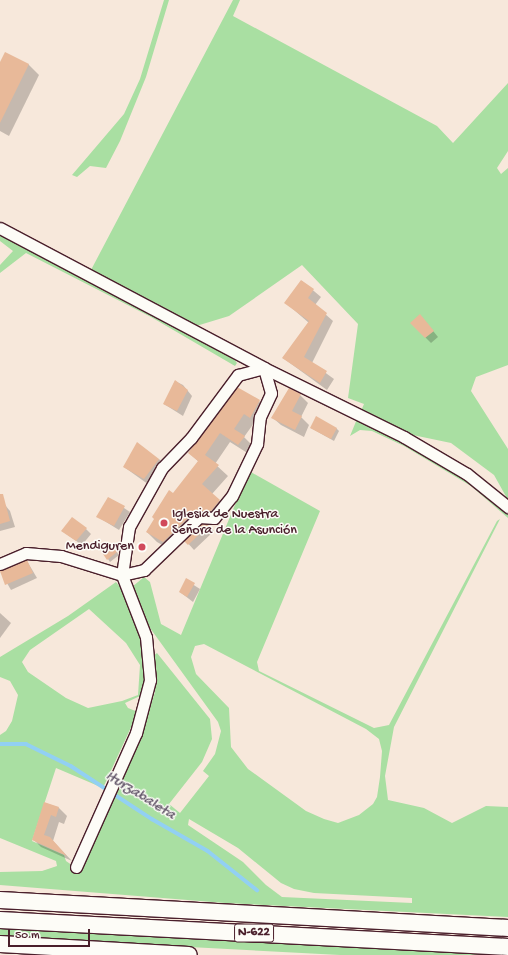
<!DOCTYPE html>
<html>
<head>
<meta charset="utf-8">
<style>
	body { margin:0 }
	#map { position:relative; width:508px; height:955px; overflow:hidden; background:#f7e8db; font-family:"Gochi Hand",sans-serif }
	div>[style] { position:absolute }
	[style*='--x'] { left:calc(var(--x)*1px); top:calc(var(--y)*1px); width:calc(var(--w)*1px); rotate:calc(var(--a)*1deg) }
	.green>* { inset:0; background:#a9dfa2 }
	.shadow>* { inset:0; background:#0003 }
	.stream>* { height:3.5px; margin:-1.75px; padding:0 1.75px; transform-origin:1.75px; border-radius:1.75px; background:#92d0f3 }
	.building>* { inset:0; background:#e8b999 }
	.roads { filter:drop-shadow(1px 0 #4a1f2b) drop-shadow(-1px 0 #4a1f2b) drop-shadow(0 1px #4a1f2b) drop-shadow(0 -1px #4a1f2b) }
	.minor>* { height:11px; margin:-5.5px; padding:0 5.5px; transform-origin:5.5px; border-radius:5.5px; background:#fdfcf7 }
	.highway>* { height:16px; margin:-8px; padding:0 8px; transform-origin:8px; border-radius:8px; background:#fdfcf7 }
	.dots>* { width:11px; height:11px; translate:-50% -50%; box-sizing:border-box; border:2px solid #fdfcf7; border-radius:50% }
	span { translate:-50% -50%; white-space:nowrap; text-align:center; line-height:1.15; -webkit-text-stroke:3px #fdfcf7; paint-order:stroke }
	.shield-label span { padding:1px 3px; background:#fdfcf7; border:1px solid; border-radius:3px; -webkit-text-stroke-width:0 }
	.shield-label { font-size:13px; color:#4a1f2b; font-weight:700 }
	.poi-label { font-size:14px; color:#4a1f2b }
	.left { translate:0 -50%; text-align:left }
	.right { translate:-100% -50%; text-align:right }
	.water-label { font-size:15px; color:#605467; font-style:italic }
	.scale { position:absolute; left:8px; top:929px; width:82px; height:18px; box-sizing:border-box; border:2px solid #4a1f2b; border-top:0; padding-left:5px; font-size:12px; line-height:14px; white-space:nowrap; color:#4a1f2b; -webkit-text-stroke:3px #fdfcf7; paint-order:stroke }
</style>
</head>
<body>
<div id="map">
	<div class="green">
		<i style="clip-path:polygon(164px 0,169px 0,146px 77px,120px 141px,106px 168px,90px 166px,77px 177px,72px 175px,124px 114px,140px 79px)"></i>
		<i style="clip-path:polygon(233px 0,240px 0,233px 16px,437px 126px,453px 143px,508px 83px,508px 151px,497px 168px,501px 174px,508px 168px,508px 365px,476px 377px,471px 391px,508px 449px,508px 500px,494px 475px,451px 443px,408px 434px,361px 411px,364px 404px,348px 398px,358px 324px,302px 265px,229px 316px,193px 327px,91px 270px)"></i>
		<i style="clip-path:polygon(0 233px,233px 358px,237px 363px,235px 366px,151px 317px,26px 253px,0 273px,0 265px,13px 251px,0 241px)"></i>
		<i style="clip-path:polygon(357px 419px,403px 441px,472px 483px,508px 512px,508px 518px,471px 486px,404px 446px,372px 431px,360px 430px,350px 436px)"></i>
		<i style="clip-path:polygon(evenodd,249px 471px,320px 511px,257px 662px,259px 671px,374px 728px,389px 725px,497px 521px,500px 519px,394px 727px,385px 776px,388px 800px,424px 808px,452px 823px,486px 806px,508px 807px,508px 917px,225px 903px,0 885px,0 872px,42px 871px,57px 866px,56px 861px,0 838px,0 735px,6px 731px,12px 721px,18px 695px,10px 681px,0 677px,0 657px,68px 616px,116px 582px,125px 593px,140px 635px,144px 658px,145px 690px,140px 696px,125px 703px,128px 708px,138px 712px,103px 788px,56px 768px,32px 841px,64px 855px,66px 861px,79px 870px,147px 717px,155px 692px,152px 657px,157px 653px,210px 719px,212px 739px,202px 762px,169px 804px,180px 813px,209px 776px,203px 771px,215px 754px,221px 731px,218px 722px,150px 628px,132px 587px,144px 577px,150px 582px,161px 624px,181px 635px,249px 471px,89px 609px,126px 643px,140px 665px,138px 695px,122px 701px,88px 708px,66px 698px,28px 672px,22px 662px,30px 650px,89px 609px,249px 471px,204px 644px,366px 729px,379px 739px,382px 751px,380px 777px,377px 797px,373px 804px,359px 815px,338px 823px,324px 819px,306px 811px,248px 769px,231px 747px,229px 708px,196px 674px,191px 657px,195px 646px,204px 644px,249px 471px,189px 819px,238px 848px,281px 883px,294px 889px,314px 893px,412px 898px,412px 903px,282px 897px,266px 885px,243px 862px,188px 825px,189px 819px)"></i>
		<i style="clip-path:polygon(0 927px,508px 954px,508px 955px,340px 955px,0 937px)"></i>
	</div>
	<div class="shadow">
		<i style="clip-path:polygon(0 64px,28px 64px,39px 75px,9px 136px,0 131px)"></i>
		<i style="clip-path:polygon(302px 281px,321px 297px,315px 305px,333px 321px,312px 363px,334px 379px,327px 390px,283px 358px,309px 323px,286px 303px)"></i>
		<i style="clip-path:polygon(425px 321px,438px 337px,431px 343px,411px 323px)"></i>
		<i style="clip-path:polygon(175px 381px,183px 385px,192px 396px,183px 416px,164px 404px)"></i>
		<i style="clip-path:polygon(300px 395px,308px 403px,301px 417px,309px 425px,304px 437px,281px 425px,273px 418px)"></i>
		<i style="clip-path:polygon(259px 401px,269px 411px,260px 427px,254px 423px,244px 437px,254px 447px,249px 454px,230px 442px,215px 464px,228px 476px,212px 494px,229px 510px,221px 520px,204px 521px,200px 525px,209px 526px,214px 531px,194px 550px,185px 540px,173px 551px,157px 542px,147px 532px,199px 462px,189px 453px)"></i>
		<i style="clip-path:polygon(311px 428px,336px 428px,339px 431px,334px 441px)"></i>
		<i style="clip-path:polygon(159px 459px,167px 467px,152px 487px,124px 467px)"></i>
		<i style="clip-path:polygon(109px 498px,130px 512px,119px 530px,98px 517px)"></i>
		<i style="clip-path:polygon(5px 505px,10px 511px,15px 527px,0 531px,0 507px)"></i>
		<i style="clip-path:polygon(86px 529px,91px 534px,82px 545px,62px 531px)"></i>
		<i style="clip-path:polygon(112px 546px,119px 555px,110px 562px,103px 552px)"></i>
		<i style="clip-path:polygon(27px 561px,37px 578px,11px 590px,0 571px)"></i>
		<i style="clip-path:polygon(186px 580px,200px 589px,193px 602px,180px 592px)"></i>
		<i style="clip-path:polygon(0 613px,11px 623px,0 638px)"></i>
		<i style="clip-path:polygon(45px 803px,59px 808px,67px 816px,64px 824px,59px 822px,53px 841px,72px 861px,41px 847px,33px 839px)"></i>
	</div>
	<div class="stream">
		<i style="--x:0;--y:744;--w:26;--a:0"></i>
		<i style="--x:26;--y:744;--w:50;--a:26.1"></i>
		<i style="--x:71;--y:766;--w:97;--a:33.2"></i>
		<i style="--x:152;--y:819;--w:64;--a:29.7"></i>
		<i style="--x:208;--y:851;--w:63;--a:38.5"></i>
	</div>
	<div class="building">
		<i style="clip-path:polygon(5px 52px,29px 64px,0 123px,0 62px)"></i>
		<i style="clip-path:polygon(301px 280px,314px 289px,308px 298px,327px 313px,304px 357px,327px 371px,320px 383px,282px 358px,309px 321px,284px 303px)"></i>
		<i style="clip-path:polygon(420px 314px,434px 331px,425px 338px,410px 323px)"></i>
		<i style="clip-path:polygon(175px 380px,188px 390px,177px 411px,163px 404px)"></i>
		<i style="clip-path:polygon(237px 387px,260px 400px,250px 418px,244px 414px,234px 429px,245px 436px,238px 445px,220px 433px,205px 455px,219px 465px,202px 484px,220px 500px,211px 511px,194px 512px,163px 542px,146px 532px,154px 519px,152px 517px,169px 490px,173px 493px,198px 461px,188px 453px)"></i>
		<i style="clip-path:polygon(289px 388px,301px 394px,292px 411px,302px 416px,295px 430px,271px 418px)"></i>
		<i style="clip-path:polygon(316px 416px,337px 428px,331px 439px,310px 428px)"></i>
		<i style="clip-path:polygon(137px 442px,159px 459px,144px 479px,123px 467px)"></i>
		<i style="clip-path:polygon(0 494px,3px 494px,10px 521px,0 524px)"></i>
		<i style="clip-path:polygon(108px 497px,125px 506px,114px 526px,96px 517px)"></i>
		<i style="clip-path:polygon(72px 517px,87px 528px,76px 541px,61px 531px)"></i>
		<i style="clip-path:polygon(202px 524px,209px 525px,188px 545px,184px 541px)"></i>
		<i style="clip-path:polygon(112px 545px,117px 552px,107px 560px,101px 551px)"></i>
		<i style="clip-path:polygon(27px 560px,33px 573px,5px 585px,0 571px)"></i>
		<i style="clip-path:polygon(186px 578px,195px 583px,187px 597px,179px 592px)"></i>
		<i style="clip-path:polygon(44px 802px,59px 807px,56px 817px,51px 815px,44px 835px,50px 837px,67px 856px,32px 840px)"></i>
	</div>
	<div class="roads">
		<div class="minor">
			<i style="--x:0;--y:228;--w:299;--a:27.9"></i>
			<i style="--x:264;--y:368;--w:156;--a:26.2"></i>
			<i style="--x:404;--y:437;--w:73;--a:30.4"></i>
			<i style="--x:467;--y:474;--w:53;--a:38.8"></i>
			<i style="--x:0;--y:564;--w:28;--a:-23"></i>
			<i style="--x:26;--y:553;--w:35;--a:5"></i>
			<i style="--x:61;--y:556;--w:64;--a:17.3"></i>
			<i style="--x:122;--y:575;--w:23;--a:-13"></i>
			<i style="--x:144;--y:570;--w:76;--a:-43.9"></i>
			<i style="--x:199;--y:517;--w:15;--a:4"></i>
			<i style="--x:214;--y:518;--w:28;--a:-51"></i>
			<i style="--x:232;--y:496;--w:58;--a:-64.3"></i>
			<i style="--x:257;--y:444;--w:27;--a:-84"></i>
			<i style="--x:260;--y:417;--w:26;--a:-65"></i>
			<i style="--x:271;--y:393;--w:26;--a:-106"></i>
			<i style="--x:76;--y:867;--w:147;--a:-65.9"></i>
			<i style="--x:136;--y:733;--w:55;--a:-75.2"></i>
			<i style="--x:150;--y:680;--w:43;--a:-95.3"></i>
			<i style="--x:146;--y:637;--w:66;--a:-111.2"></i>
			<i style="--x:122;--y:575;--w:49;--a:-81.7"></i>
			<i style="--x:129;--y:527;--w:68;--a:-60.8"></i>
			<i style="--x:162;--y:468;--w:42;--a:-46"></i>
			<i style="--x:191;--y:438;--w:79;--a:-53.3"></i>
			<i style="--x:238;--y:375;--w:27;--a:-15"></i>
		</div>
		<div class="highway">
			<i style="--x:0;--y:900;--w:509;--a:3.15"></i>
			<i style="--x:0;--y:920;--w:509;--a:3.04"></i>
			<i style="--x:0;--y:944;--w:189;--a:3.3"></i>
		</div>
	</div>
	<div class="dots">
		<i style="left:164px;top:523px;background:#d1495b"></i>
		<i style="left:142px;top:547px;background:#d1495b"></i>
	</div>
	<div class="shield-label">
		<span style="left:254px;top:933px">N-622</span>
	</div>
	<div class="poi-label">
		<span class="left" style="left:172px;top:523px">Iglesia de Nuestra<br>Señora de la Asunción</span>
		<span class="right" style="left:134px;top:547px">Mendiguren</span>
	</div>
	<div class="water-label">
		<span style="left:140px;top:796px;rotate:32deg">Iturzabaleta</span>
	</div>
	<div class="scale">50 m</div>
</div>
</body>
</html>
